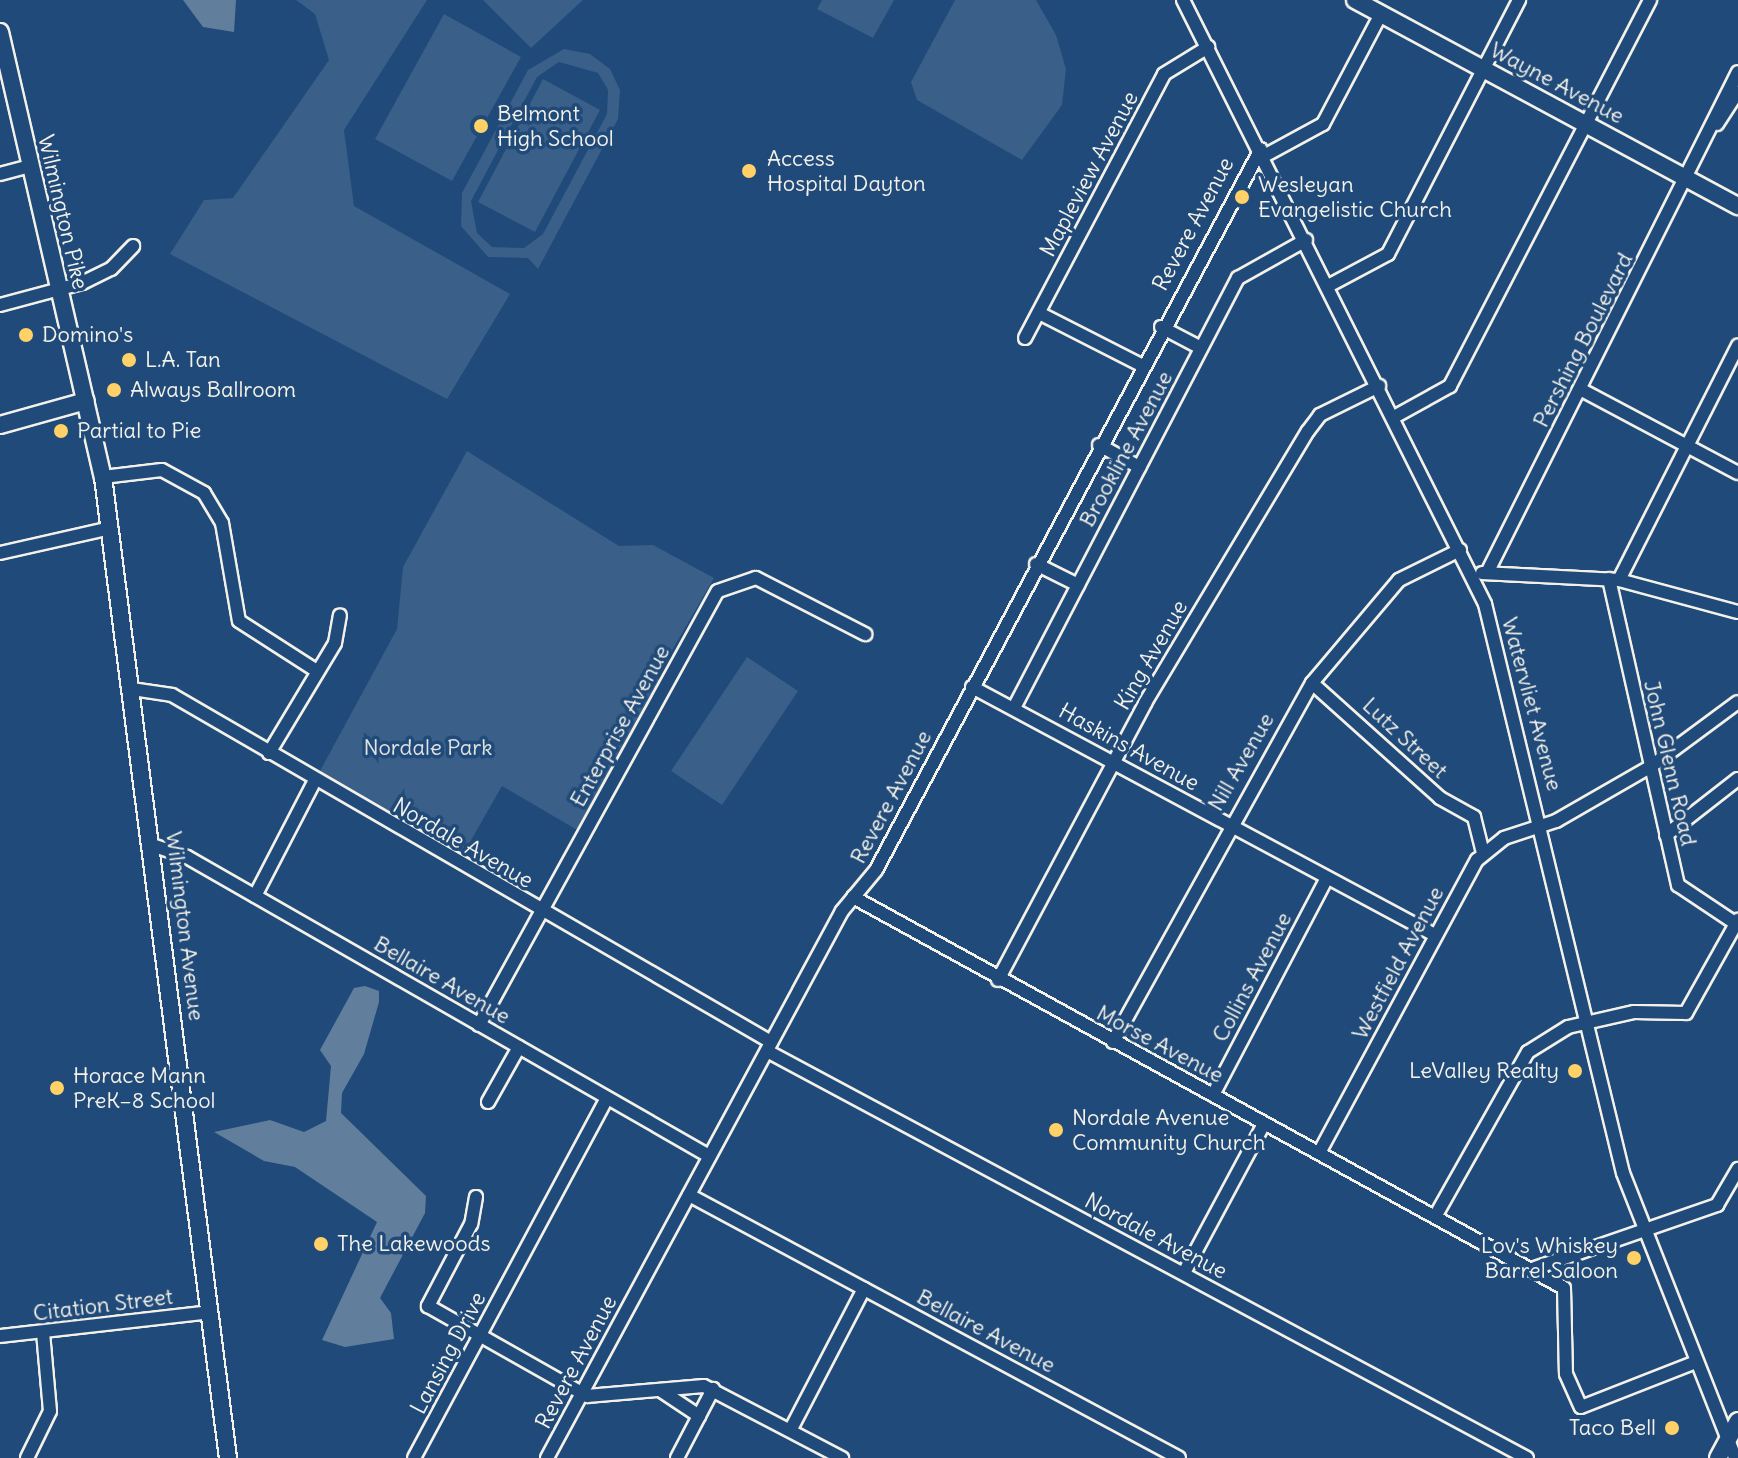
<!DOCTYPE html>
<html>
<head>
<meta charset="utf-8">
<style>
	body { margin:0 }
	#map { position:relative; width:1738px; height:1458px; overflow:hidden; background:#1f4a7a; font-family:Delius,sans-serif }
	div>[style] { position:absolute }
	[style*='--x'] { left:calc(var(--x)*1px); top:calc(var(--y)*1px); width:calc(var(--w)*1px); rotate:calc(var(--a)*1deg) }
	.green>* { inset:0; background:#3a5f88 }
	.water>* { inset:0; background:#627e9d }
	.roads { filter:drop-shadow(2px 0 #f4f1e8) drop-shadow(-2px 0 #f4f1e8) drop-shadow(0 2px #f4f1e8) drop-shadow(0 -2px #f4f1e8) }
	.minor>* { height:12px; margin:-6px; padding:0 6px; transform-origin:6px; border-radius:6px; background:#1f4a7a }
	.major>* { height:16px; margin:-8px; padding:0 8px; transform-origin:8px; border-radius:8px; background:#1f4a7a }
	.dots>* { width:22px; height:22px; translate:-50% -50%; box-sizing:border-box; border:4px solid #1f4a7a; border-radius:50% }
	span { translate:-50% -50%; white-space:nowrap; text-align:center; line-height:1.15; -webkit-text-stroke:7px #1f4a7a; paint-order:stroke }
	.street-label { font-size:22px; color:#f4f1e8 }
	.poi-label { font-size:22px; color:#f4f1e8 }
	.left { translate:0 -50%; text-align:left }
	.right { translate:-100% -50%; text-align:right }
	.park-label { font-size:22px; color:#e1e2de }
</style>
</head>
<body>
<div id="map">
	<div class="green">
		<i style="clip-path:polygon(296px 0,427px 0,344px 130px,354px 206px,510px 294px,447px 399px,170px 254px,204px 200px,233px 198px,329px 60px,315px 14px)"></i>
		<i style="clip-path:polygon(483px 0,583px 0,531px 48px)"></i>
		<i style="clip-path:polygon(822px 0,894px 0,873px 38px,817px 9px)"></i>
		<i style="clip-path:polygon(955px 0,1036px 0,1056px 35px,1066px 69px,1062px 105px,1022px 160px,917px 100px,911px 82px)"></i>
		<i style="clip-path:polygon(444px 14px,521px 57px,452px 181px,375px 139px)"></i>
		<i style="clip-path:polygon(evenodd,564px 49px,590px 54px,610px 69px,620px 90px,618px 119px,538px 269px,528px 258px,488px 257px,461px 226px,462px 193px,528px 70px,564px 49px,559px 62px,598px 73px,608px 90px,607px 114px,543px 234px,524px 248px,492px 247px,477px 233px,471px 201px,537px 77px,559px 62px)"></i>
		<i style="clip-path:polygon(543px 79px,600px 110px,535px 232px,478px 202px)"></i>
		<i style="clip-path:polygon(467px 451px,619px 546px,653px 545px,714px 578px,656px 678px,666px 684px,584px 834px,502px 786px,458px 863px,314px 782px,397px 629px,403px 567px)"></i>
		<i style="clip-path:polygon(747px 657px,798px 691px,722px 805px,671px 771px)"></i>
	</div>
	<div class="water">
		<i style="clip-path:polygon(183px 0,236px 0,234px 32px,203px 27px)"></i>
		<i style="clip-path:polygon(365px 986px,379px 991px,379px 1002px,364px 1054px,342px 1093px,341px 1113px,426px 1196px,425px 1213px,380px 1298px,391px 1313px,394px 1339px,345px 1347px,322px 1340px,377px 1222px,295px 1167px,264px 1161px,214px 1132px,270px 1120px,304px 1132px,326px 1121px,331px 1066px,320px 1050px,354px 988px)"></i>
	</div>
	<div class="roads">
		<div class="minor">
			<i style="--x:1183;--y:0;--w:675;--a:63.43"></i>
			<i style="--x:1485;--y:604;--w:585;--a:76.37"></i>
			<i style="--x:1623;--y:1173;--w:306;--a:68.5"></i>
			<i style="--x:1717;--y:124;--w:38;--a:-57"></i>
			<i style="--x:1264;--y:156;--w:67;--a:-28.5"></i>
			<i style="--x:1323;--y:124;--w:124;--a:-62.2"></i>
			<i style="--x:0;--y:174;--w:30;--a:-15"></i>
			<i style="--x:1328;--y:286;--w:68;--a:-28.1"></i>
			<i style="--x:1388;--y:254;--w:286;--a:-62.7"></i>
			<i style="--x:0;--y:305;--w:85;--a:-15"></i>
			<i style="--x:82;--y:283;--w:32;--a:-26"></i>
			<i style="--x:111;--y:269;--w:32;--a:-46"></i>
			<i style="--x:1039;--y:313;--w:114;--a:27"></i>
			<i style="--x:1161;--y:327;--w:45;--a:27.7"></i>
			<i style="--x:1025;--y:338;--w:298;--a:-62.2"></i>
			<i style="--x:1164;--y:74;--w:52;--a:-31.5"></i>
			<i style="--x:1580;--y:389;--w:179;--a:28"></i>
			<i style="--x:1394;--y:417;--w:64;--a:-29"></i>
			<i style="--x:1450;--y:386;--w:435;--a:-62.6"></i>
			<i style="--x:1099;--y:445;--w:46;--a:28.8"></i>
			<i style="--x:103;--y:477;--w:59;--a:-6.8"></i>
			<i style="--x:162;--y:470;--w:48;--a:28.7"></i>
			<i style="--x:204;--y:493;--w:35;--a:59"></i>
			<i style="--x:222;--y:523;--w:99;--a:80.2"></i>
			<i style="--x:239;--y:621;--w:93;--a:32.7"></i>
			<i style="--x:0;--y:553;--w:114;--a:-12.7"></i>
			<i style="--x:1036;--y:564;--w:47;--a:26.6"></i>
			<i style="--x:1482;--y:573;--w:137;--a:2.9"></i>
			<i style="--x:1619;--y:580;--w:123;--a:15.1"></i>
			<i style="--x:1487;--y:573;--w:560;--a:-63.39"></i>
			<i style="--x:1609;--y:579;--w:314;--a:77.3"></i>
			<i style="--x:1678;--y:885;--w:72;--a:33.7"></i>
			<i style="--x:1619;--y:580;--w:263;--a:-63.1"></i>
			<i style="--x:1312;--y:683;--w:172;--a:41.9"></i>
			<i style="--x:1440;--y:798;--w:39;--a:29"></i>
			<i style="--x:1474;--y:817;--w:37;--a:76"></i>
			<i style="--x:972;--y:687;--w:525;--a:28.18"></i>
			<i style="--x:132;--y:689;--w:40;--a:8.5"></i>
			<i style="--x:172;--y:695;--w:692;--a:30.08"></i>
			<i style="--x:1014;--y:708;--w:485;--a:-62.5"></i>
			<i style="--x:1238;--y:278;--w:78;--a:-29.2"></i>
			<i style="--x:269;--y:753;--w:128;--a:-59"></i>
			<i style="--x:335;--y:643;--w:28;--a:-80"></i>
			<i style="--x:1666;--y:835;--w:91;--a:-37.9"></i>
			<i style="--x:152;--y:845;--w:37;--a:19"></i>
			<i style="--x:187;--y:857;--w:602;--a:29.8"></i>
			<i style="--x:255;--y:896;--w:128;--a:-62.6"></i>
			<i style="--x:853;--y:897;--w:811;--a:28.81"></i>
			<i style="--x:1564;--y:1288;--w:86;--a:88.7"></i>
			<i style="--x:1566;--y:1374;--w:36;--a:66"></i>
			<i style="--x:1581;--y:1407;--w:120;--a:-21.4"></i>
			<i style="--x:998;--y:980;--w:314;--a:-62"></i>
			<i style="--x:1145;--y:703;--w:317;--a:-59.1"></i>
			<i style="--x:1308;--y:431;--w:20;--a:-53"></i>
			<i style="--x:1320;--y:415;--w:66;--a:-26.2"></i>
			<i style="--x:479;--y:1025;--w:495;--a:-61.2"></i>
			<i style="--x:718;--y:591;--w:40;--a:-18.9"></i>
			<i style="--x:756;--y:578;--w:123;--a:27.2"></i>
			<i style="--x:1113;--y:1042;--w:410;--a:-61"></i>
			<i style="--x:1312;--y:683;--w:135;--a:-49.8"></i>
			<i style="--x:1399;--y:580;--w:68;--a:-26.2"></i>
			<i style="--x:767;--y:1051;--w:862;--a:28.17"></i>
			<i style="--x:1213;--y:1095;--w:245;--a:-62.3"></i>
			<i style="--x:488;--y:1102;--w:63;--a:-60.6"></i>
			<i style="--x:1319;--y:1153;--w:333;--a:-61.7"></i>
			<i style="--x:1477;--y:860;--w:35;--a:-39"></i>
			<i style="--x:1504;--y:838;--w:55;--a:-18.1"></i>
			<i style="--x:1556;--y:821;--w:108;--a:-29.9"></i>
			<i style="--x:1650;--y:767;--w:109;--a:-36.5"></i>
			<i style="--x:689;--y:1195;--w:556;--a:28.22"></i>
			<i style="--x:476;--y:1197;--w:27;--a:100"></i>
			<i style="--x:471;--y:1224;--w:93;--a:117.7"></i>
			<i style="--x:428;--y:1306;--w:183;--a:29.5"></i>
			<i style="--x:587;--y:1396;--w:117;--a:-4.9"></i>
			<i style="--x:704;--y:1386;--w:156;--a:27.6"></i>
			<i style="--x:1436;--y:1215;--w:187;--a:-60.6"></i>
			<i style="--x:1528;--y:1052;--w:47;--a:-32"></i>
			<i style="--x:1568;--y:1027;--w:68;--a:-12.8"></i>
			<i style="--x:1634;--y:1012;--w:52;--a:1.1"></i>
			<i style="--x:1686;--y:1013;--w:107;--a:-60.8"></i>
			<i style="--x:1535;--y:1268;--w:193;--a:-19.1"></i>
			<i style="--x:1717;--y:1205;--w:42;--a:-59.7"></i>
			<i style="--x:1184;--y:1273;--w:169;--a:-61.8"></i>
			<i style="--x:0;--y:1336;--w:211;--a:-6.5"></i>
			<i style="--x:660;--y:1390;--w:47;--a:33.7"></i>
			<i style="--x:791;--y:1429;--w:158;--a:-62.5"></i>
			<i style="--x:27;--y:1458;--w:52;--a:-63.9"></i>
			<i style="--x:50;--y:1411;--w:78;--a:-95.1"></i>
			<i style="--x:414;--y:1458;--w:408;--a:-61.8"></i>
			<i style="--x:547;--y:1458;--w:621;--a:-61.66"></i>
			<i style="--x:842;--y:911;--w:53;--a:-50.3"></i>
			<i style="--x:876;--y:870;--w:817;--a:-61.9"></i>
			<i style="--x:677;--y:1458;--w:78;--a:-62.4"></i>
		</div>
		<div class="major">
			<i style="--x:1355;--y:0;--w:435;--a:28.3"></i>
			<i style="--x:0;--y:32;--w:457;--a:77"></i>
			<i style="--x:103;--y:477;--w:989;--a:82.74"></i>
			<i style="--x:0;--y:425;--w:89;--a:-15.6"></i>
			<i style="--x:1718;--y:1458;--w:42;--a:-61.6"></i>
		</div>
	</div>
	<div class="dots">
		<i style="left:481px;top:126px;background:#ffd166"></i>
		<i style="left:749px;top:171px;background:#ffd166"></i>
		<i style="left:1242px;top:197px;background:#ffd166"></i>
		<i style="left:26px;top:335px;background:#ffd166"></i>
		<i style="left:129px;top:360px;background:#ffd166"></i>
		<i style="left:114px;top:390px;background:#ffd166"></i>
		<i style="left:61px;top:431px;background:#ffd166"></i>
		<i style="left:1575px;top:1071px;background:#ffd166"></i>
		<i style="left:57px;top:1088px;background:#ffd166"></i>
		<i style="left:1056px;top:1130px;background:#ffd166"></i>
		<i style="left:321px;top:1244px;background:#ffd166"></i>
		<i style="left:1634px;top:1258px;background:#ffd166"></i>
		<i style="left:1672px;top:1428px;background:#ffd166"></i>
	</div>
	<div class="street-label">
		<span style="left:1557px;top:83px;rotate:28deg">Wayne Avenue</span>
		<span style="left:1089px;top:174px;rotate:-62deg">Mapleview Avenue</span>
		<span style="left:63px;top:212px;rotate:77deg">Wilmington Pike</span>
		<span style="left:1193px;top:224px;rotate:-62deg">Revere Avenue</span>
		<span style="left:1583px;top:340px;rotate:-63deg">Pershing Boulevard</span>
		<span style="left:1126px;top:449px;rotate:-62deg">Brookline Avenue</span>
		<span style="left:1151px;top:655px;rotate:-60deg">King Avenue</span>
		<span style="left:1532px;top:704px;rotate:75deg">Watervliet Avenue</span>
		<span style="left:620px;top:726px;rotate:-61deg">Enterprise Avenue</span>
		<span style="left:1405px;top:738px;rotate:43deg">Lutz Street</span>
		<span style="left:1129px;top:747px;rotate:29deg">Haskins Avenue</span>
		<span style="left:1241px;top:762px;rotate:-60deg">Nill Avenue</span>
		<span style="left:1670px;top:763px;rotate:77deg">John Glenn Road</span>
		<span style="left:891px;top:797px;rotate:-62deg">Revere Avenue</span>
		<span style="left:463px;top:843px;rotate:30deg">Nordale Avenue</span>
		<span style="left:185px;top:926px;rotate:83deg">Wilmington Avenue</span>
		<span style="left:1398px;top:963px;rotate:-62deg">Westfield Avenue</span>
		<span style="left:1252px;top:977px;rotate:-62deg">Collins Avenue</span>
		<span style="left:442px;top:980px;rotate:30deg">Bellaire Avenue</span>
		<span style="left:1160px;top:1044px;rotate:28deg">Morse Avenue</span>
		<span style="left:1156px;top:1236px;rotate:28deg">Nordale Avenue</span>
		<span style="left:103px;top:1305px;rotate:-7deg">Citation Street</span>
		<span style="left:986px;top:1331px;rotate:28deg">Bellaire Avenue</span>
		<span style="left:448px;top:1353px;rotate:-62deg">Lansing Drive</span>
		<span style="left:576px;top:1362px;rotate:-62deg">Revere Avenue</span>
	</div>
	<div class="poi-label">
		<span class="left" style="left:497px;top:126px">Belmont<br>High School</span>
		<span class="left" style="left:767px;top:171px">Access<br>Hospital Dayton</span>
		<span class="left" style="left:1258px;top:197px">Wesleyan<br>Evangelistic Church</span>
		<span class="left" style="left:42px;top:335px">Domino's</span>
		<span class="left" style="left:145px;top:360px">L.A. Tan</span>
		<span class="left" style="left:130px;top:390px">Always Ballroom</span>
		<span class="left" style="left:77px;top:431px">Partial to Pie</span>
		<span class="right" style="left:1559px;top:1071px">LeValley Realty</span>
		<span class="left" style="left:73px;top:1088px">Horace Mann<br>PreK–8 School</span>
		<span class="left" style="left:1072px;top:1130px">Nordale Avenue<br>Community Church</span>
		<span class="left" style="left:337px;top:1244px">The Lakewoods</span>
		<span class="right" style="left:1618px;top:1258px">Lov's Whiskey<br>Barrel Saloon</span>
		<span class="right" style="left:1656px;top:1428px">Taco Bell</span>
	</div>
	<div class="park-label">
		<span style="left:428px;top:748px">Nordale Park</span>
	</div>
</div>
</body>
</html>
